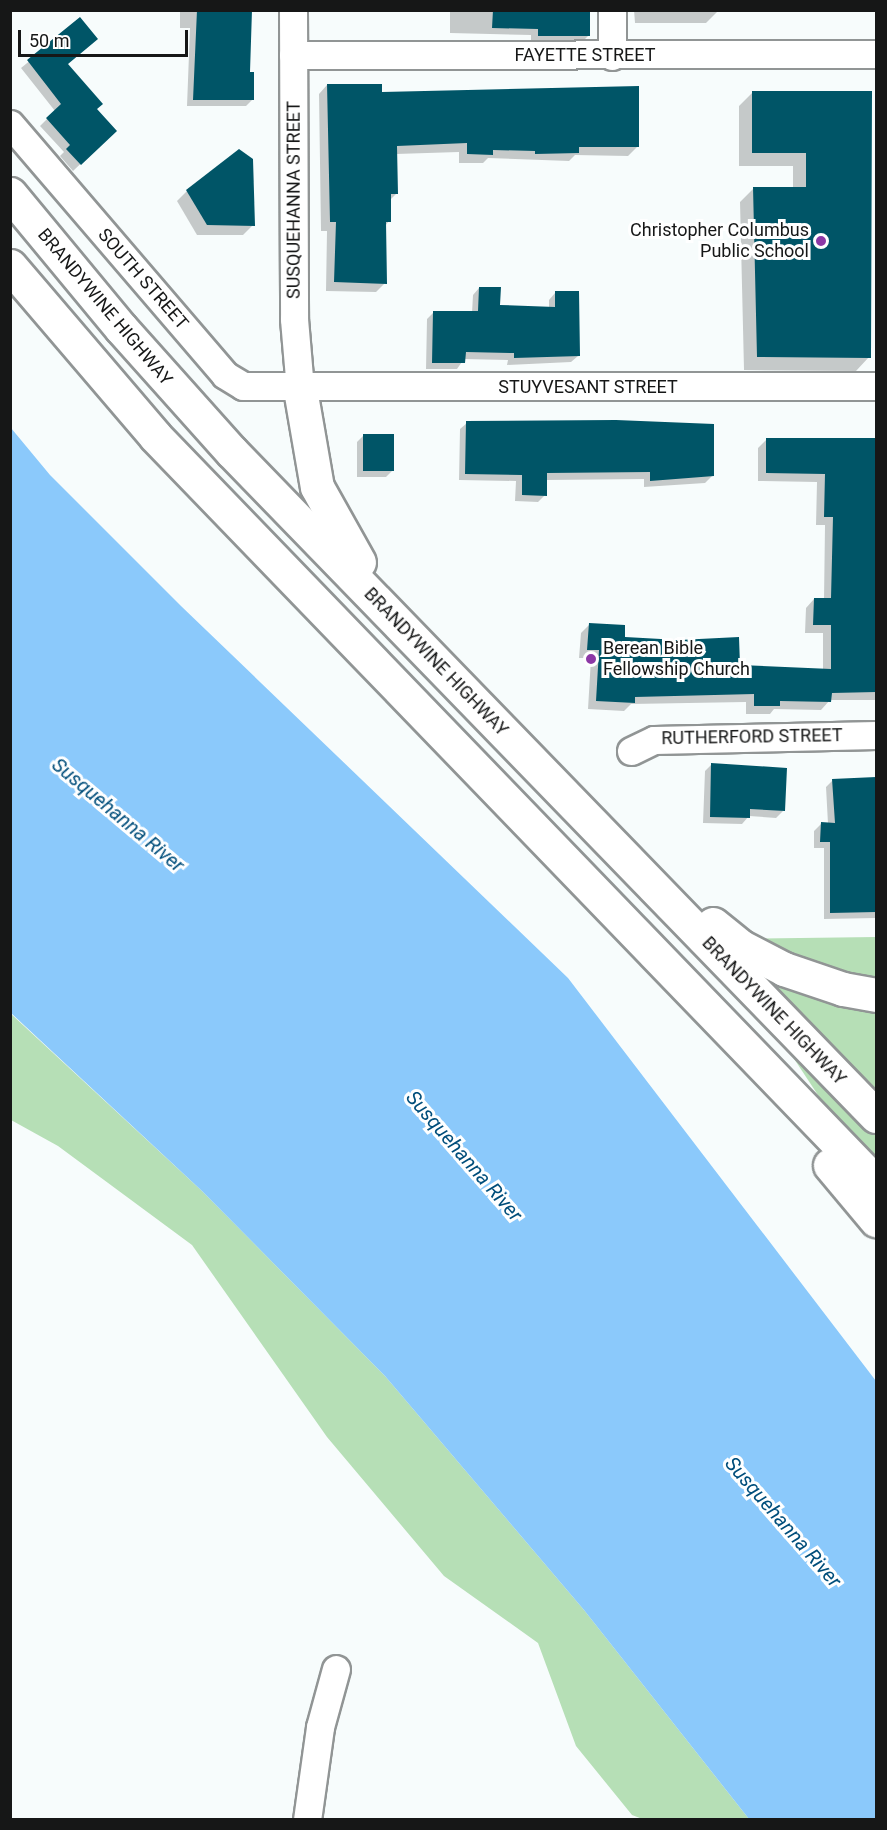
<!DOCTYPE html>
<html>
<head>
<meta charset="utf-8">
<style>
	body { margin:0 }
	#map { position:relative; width:887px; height:1830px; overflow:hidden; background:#f7fcfc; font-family:Roboto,sans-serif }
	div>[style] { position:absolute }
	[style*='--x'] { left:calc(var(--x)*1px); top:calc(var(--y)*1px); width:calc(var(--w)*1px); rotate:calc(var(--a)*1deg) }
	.green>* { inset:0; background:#b6dfb6 }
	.water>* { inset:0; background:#8bc9fb }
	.shadow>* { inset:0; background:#0003 }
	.building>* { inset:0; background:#005567 }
	.roads { filter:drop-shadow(2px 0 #919595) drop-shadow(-2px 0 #919595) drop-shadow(0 2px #919595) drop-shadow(0 -2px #919595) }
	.minor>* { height:27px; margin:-13.5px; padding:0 13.5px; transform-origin:13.5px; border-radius:13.5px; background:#fff }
	.major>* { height:33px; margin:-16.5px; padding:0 16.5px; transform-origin:16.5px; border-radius:16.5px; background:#fff }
	.dots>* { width:16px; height:16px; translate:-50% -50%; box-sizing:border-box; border:3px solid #fff; border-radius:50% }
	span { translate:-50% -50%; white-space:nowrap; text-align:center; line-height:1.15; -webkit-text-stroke:6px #fff; paint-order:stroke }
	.street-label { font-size:18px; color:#161717 }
	.poi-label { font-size:18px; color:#161717 }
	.right { translate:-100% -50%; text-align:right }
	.left { translate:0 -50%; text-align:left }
	.water-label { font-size:20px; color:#004e7b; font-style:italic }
	.frame { position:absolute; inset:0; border:12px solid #161717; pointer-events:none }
	.scale { position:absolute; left:18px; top:30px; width:170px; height:27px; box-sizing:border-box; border:3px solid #161717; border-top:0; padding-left:8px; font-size:18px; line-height:21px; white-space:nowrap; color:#161717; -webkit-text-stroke:4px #fff; paint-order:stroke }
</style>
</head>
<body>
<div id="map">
	<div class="green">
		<i style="clip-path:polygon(876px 937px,876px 1183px,715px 939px)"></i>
		<i style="clip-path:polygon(10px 1013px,202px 1191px,385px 1376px,584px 1610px,749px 1819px,645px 1820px,632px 1815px,576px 1746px,538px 1643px,444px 1576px,327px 1437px,192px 1245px,58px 1146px,11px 1120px)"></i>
	</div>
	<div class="water">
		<i style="clip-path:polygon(11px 428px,50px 475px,181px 606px,568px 978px,876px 1381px,876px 1819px,749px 1819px,584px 1610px,385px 1376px,202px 1191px,11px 1013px)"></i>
	</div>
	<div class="shadow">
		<i style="clip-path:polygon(180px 10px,250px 10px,249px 74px,253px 99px,246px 106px,187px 106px,190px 28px,180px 28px)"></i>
		<i style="clip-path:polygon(450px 10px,588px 10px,589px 35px,582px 42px,531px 43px,531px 35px,450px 33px)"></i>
		<i style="clip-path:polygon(634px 10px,719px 10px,706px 23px,635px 23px)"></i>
		<i style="clip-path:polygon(80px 20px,67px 65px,109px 137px,73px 171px,60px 156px,64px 152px,40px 126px,55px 111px,21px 68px)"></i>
		<i style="clip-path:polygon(327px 85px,380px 93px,637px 147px,628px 156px,575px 155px,569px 161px,488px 158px,483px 163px,459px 163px,459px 152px,396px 154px,397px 193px,389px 201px,389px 221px,385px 226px,385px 283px,376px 292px,326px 291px,327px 231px,321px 231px,319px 94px)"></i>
		<i style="clip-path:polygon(753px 92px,871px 93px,869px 357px,856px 371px,744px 370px,740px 202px,754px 188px,793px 188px,793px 166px,739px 166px,739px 106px)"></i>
		<i style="clip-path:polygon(187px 191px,253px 225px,243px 235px,197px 235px,177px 201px)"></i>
		<i style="clip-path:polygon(479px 288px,499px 306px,549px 309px,549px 300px,555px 293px,578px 356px,571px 362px,507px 365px,508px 360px,464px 359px,457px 369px,426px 369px,427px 319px,434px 312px,472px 313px,473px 295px)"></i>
		<i style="clip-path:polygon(467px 423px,712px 476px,705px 483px,644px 487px,644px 479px,546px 480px,545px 495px,538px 502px,515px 501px,516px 481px,459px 480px,460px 429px)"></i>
		<i style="clip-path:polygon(364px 435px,393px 470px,386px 477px,357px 477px,357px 442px)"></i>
		<i style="clip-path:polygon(767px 439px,876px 440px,876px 700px,830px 700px,821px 710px,774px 709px,770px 714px,746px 714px,746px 702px,631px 704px,624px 711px,588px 709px,591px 658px,579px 658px,581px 633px,589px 625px,623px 638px,739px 666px,823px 670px,823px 633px,805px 633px,806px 608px,814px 599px,824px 599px,825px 525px,816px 525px,817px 482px,758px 481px,758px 448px)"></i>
		<i style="clip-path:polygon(712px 764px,783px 811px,776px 818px,749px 816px,742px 824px,703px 823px,705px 771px)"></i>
		<i style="clip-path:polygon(876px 778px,876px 918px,824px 919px,824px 848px,814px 848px,814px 831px,821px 824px,828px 824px,826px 787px,833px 780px)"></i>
	</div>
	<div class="building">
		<i style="clip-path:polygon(197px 10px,252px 10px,250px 72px,254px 72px,254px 100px,193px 100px)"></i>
		<i style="clip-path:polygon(493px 10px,590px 10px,590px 36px,538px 36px,538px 29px,492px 28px)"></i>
		<i style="clip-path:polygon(80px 17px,98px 39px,68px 64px,103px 104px,97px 109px,117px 131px,81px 165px,66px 149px,70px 145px,46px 118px,61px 104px,27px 60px)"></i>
		<i style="clip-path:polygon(327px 84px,382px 84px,382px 92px,639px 86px,639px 147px,579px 147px,579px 153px,535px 154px,535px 151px,493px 150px,493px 155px,467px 154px,467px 143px,397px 146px,398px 194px,391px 194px,391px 222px,386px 222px,387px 284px,334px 282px,336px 222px,330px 222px)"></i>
		<i style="clip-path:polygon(752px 91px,872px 91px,871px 358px,757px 357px,753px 187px,806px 187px,806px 153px,752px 153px)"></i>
		<i style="clip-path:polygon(239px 149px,253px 159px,255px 226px,207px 225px,186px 190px)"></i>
		<i style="clip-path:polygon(479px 287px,501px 287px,500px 305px,555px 307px,555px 291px,579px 291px,580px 356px,514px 358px,514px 353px,466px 352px,465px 363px,432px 363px,433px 311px,478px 311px)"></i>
		<i style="clip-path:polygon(616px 420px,714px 424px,714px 476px,650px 481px,650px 472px,547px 473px,547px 496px,522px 495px,522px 475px,465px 474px,466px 421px)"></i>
		<i style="clip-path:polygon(363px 434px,394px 434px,394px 471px,363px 471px)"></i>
		<i style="clip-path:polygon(766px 438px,876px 438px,876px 692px,832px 693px,831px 702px,780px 701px,780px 706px,754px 706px,754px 694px,635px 697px,635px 703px,596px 701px,599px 650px,587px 650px,589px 623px,625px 625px,625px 637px,679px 640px,739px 637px,740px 665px,831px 669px,831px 625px,813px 625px,814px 598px,831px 598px,833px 517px,824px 517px,825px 474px,766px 473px)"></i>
		<i style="clip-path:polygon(711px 763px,787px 768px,785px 811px,750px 809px,750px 818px,710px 817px)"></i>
		<i style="clip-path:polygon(876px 777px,876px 912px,830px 913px,830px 842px,820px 842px,821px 822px,835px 823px,832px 779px)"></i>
	</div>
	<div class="roads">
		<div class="minor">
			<i style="--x:293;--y:10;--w:309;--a:89.8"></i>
			<i style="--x:294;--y:319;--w:70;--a:85.1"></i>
			<i style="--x:612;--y:10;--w:46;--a:90"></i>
			<i style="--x:293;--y:55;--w:583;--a:-0.1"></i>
			<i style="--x:10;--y:124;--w:330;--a:49.4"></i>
			<i style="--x:225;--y:375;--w:21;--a:31"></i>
			<i style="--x:243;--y:386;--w:633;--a:0"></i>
			<i style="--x:631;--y:751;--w:25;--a:-26"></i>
			<i style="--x:654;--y:740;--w:222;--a:-1.3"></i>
			<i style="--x:307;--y:1820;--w:94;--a:-82"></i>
			<i style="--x:320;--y:1727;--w:60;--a:-74.6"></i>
		</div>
		<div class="major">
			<i style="--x:10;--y:194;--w:174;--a:50.4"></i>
			<i style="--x:121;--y:328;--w:166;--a:48.2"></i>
			<i style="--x:232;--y:452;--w:925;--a:45.88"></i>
			<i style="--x:10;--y:266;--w:223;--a:49.5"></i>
			<i style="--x:155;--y:436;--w:1038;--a:46.01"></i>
			<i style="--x:300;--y:389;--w:99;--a:80.2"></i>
			<i style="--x:317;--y:487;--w:86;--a:60.8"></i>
			<i style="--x:713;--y:924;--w:35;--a:39"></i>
			<i style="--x:740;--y:946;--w:50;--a:27.6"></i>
			<i style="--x:784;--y:969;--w:62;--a:18.7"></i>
			<i style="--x:843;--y:989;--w:34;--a:10"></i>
			<i style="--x:830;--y:1165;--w:72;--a:50.1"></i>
		</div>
	</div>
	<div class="dots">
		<i style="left:821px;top:241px;background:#8c38a6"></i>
		<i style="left:591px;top:659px;background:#8c38a6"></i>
	</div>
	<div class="street-label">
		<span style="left:585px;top:55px">FAYETTE STREET</span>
		<span style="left:294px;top:200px;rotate:-90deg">SUSQUEHANNA STREET</span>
		<span style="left:143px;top:279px;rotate:49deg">SOUTH STREET</span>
		<span style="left:105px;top:307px;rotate:50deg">BRANDYWINE HIGHWAY</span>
		<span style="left:588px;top:387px">STUYVESANT STREET</span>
		<span style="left:436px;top:662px;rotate:46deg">BRANDYWINE HIGHWAY</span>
		<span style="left:752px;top:737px;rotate:-1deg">RUTHERFORD STREET</span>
		<span style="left:774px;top:1011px;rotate:46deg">BRANDYWINE HIGHWAY</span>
	</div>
	<div class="poi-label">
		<span class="right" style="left:809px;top:241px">Christopher Columbus<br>Public School</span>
		<span class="left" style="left:603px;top:659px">Berean Bible<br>Fellowship Church</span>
	</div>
	<div class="water-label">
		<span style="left:118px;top:815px;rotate:40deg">Susquehanna River</span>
		<span style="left:464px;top:1156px;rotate:49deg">Susquehanna River</span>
		<span style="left:783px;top:1522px;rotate:49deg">Susquehanna River</span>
	</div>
	<div class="frame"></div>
	<div class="scale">50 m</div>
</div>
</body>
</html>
